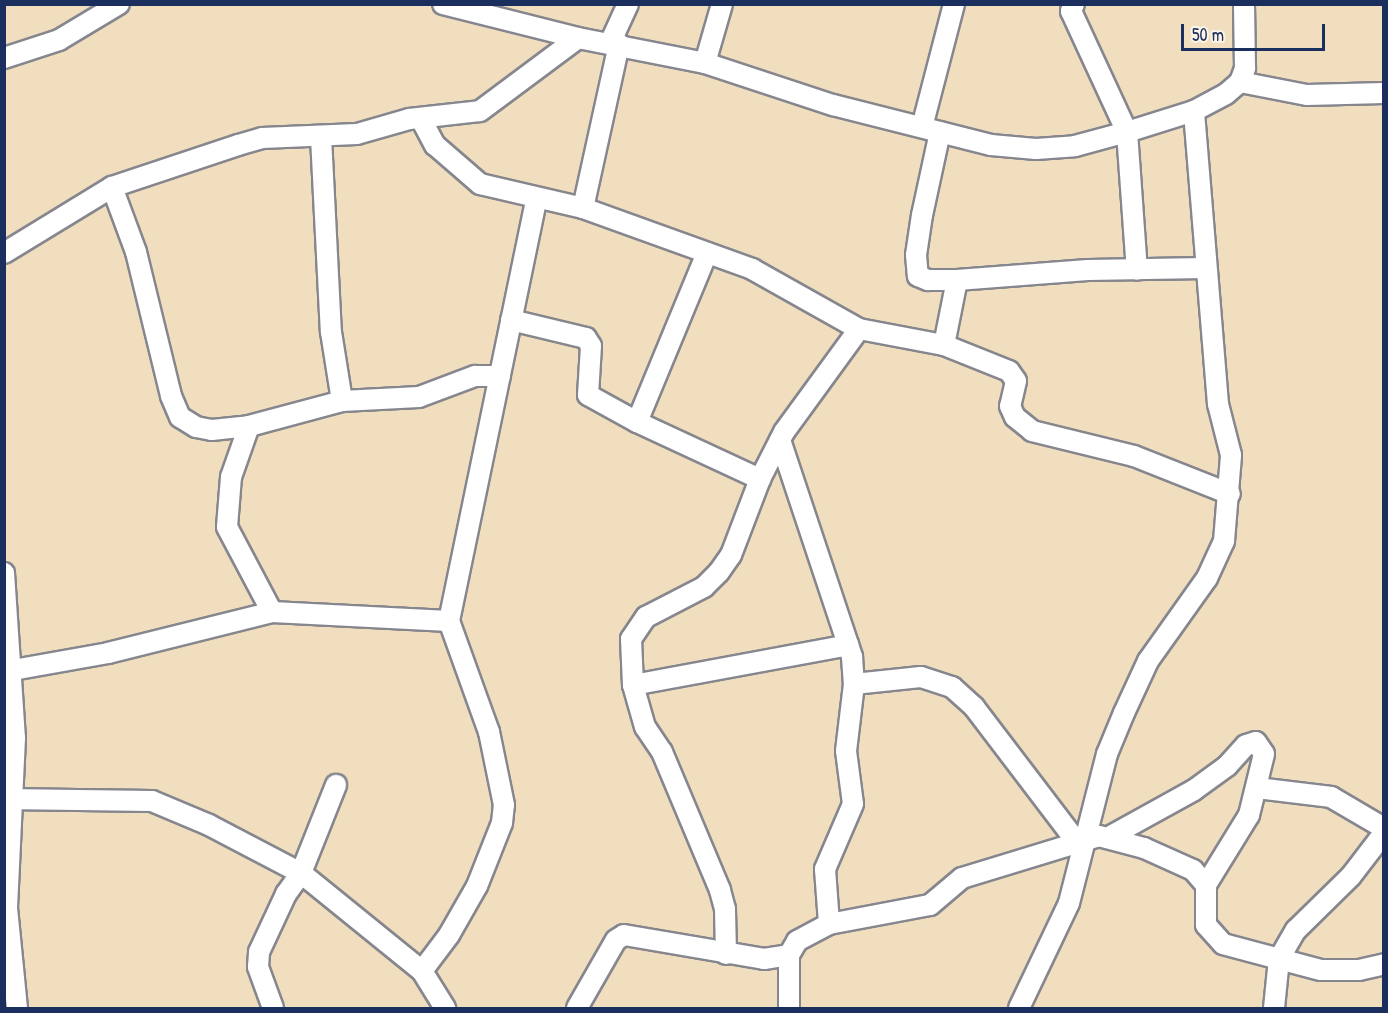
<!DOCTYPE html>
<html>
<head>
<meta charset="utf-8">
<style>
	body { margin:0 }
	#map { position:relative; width:1388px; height:1013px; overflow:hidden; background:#f1debf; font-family:"Patrick Hand",sans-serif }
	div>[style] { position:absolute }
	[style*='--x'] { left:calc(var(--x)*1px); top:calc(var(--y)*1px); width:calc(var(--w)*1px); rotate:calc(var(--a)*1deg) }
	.roads { filter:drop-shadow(2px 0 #86868e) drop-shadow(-2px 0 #86868e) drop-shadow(0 2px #86868e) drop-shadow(0 -2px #86868e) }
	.minor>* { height:20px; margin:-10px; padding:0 10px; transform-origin:10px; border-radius:10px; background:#fff }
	span { translate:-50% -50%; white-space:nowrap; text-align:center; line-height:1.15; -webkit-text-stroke:4.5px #fcf5e5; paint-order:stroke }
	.frame { position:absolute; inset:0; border:6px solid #1b2f5e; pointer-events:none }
	.scale { position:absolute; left:1181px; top:24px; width:144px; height:27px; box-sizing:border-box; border:3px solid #1b2f5e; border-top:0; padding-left:8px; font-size:18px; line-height:21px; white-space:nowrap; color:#1b2f5e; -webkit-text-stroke:4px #fcf5e5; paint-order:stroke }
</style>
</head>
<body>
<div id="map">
	<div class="roads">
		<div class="minor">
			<i style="--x:443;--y:4;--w:139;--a:14.1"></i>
			<i style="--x:578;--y:38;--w:129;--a:11.1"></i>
			<i style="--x:705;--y:63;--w:135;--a:18.2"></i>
			<i style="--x:833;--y:105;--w:163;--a:14.2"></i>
			<i style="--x:991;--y:145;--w:45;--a:5.1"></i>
			<i style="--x:1036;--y:149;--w:39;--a:-4"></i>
			<i style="--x:1075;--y:146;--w:54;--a:-15.1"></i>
			<i style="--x:1127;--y:132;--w:70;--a:-17.4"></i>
			<i style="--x:1194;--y:111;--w:36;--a:-28"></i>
			<i style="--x:1226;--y:94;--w:18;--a:-41"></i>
			<i style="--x:1240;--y:82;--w:15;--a:-70"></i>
			<i style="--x:1245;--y:68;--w:64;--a:-90.9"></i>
			<i style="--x:1074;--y:4;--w:8;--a:113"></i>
			<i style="--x:1071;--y:11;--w:133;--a:65.2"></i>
			<i style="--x:1127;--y:132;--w:138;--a:85.9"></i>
			<i style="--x:611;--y:41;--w:41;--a:-65.3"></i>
			<i style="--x:4;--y:58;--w:58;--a:-18.1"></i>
			<i style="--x:59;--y:40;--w:70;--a:-31"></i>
			<i style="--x:705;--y:63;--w:61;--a:-73.9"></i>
			<i style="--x:1240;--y:82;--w:68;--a:11"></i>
			<i style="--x:1307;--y:95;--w:77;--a:-1.5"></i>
			<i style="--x:421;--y:119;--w:30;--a:62"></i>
			<i style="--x:435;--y:145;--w:60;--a:40.9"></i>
			<i style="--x:480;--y:184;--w:106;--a:13.1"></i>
			<i style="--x:583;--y:208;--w:168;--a:-77.6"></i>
			<i style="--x:922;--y:127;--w:127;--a:-75.4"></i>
			<i style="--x:940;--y:132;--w:85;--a:102.2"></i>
			<i style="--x:922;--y:215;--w:40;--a:98.5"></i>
			<i style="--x:916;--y:255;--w:21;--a:85"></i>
			<i style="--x:918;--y:276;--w:11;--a:22"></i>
			<i style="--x:928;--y:280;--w:29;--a:0"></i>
			<i style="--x:957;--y:280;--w:131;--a:-4.4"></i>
			<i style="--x:1088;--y:270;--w:117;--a:-1"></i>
			<i style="--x:321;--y:137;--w:195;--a:87.1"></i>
			<i style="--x:331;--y:332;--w:70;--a:80.9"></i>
			<i style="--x:342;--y:401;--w:77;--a:-3"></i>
			<i style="--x:419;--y:397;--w:60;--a:-20.6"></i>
			<i style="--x:475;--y:376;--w:25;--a:0"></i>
			<i style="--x:112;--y:187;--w:69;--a:69.7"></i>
			<i style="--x:136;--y:252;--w:148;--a:76.3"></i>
			<i style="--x:171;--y:396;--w:23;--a:67"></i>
			<i style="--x:180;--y:417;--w:19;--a:32"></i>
			<i style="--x:196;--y:427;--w:16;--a:11"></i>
			<i style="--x:212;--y:430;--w:37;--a:-6"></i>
			<i style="--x:249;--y:426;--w:96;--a:-15"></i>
			<i style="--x:583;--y:208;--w:180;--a:19.8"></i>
			<i style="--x:752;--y:269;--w:123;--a:29.3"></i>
			<i style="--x:4;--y:253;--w:127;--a:-31.4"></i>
			<i style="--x:112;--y:187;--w:133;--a:-18.4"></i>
			<i style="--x:238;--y:145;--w:25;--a:-16"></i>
			<i style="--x:262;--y:138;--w:95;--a:-2.4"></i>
			<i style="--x:357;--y:134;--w:54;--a:-16.1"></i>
			<i style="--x:409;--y:119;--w:71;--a:-6.4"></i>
			<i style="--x:480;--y:111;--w:122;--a:-36.7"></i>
			<i style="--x:511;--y:320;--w:77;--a:13.5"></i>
			<i style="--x:586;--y:338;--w:9;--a:58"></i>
			<i style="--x:591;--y:346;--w:49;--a:93.5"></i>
			<i style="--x:588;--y:395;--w:56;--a:28.9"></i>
			<i style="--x:637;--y:422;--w:136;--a:24.9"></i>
			<i style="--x:944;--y:345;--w:66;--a:-78.7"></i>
			<i style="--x:637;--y:422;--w:183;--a:-67.5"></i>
			<i style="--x:249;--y:426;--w:54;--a:109.4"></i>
			<i style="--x:231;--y:477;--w:50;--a:94.6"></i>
			<i style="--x:227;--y:527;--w:96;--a:62.1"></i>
			<i style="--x:780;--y:440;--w:229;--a:71.6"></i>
			<i style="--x:852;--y:657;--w:27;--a:86"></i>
			<i style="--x:854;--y:684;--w:67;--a:96.8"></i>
			<i style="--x:846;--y:751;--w:53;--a:82.5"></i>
			<i style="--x:853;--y:804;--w:71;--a:113.3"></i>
			<i style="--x:825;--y:869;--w:55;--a:85.8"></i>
			<i style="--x:4;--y:573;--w:165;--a:86.2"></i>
			<i style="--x:15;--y:738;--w:170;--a:92.7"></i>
			<i style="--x:7;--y:908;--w:100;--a:84.3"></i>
			<i style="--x:13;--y:670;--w:97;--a:-10.1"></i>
			<i style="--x:108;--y:653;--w:169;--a:-14"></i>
			<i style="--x:272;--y:612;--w:177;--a:2.9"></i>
			<i style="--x:854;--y:684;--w:67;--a:-6"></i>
			<i style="--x:921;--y:677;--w:33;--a:18"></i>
			<i style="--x:952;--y:687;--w:30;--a:42"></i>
			<i style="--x:974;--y:707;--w:168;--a:52.7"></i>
			<i style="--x:633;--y:685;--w:219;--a:-10.5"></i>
			<i style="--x:1257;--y:788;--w:75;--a:6.9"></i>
			<i style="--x:1331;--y:797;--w:61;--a:30.3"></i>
			<i style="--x:4;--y:799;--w:148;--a:0.8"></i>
			<i style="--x:152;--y:801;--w:62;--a:22.8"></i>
			<i style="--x:209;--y:825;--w:104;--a:27.6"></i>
			<i style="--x:301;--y:873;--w:156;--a:39"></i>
			<i style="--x:422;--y:971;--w:44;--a:58.1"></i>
			<i style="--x:1109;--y:837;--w:97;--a:-28.9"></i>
			<i style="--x:1194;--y:790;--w:41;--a:-36"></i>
			<i style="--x:1227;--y:766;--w:28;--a:-48"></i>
			<i style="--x:1246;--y:745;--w:10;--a:-17"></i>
			<i style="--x:1256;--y:742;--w:14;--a:56"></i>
			<i style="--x:1264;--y:754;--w:63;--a:103.8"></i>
			<i style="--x:1249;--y:815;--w:82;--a:121.6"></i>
			<i style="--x:726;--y:954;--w:45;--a:-91.3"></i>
			<i style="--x:725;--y:909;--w:20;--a:-105"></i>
			<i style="--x:720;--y:890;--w:150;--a:-112.8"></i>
			<i style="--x:662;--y:752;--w:30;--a:-124"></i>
			<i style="--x:645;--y:727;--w:44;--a:-105.9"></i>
			<i style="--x:633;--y:685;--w:46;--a:-92.5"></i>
			<i style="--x:631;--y:639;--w:27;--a:-56"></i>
			<i style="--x:646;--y:617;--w:65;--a:-27.3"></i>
			<i style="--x:704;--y:587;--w:21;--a:-45"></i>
			<i style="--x:719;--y:572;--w:21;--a:-55"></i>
			<i style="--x:731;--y:555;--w:81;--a:-69.1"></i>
			<i style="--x:760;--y:479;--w:53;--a:-62.9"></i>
			<i style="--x:784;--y:432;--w:127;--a:-53.9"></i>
			<i style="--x:859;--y:329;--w:86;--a:10.7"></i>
			<i style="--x:944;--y:345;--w:70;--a:21.8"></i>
			<i style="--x:1009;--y:371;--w:12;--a:55"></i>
			<i style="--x:1016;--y:381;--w:26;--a:103"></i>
			<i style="--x:1010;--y:406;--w:12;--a:66"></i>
			<i style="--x:1015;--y:417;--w:22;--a:39"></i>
			<i style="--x:1032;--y:431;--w:105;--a:13.8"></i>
			<i style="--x:1134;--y:456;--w:103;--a:21.6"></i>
			<i style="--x:422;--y:971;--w:45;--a:-53.1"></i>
			<i style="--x:449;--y:935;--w:56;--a:-60.3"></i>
			<i style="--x:477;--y:886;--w:68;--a:-68.4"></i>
			<i style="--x:502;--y:823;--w:18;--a:-84"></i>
			<i style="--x:504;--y:805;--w:75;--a:-101.6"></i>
			<i style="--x:489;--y:732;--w:118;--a:-109.8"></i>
			<i style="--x:449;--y:621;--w:430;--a:-78.3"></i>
			<i style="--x:273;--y:1008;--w:44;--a:-110.1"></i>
			<i style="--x:258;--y:967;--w:15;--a:-86"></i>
			<i style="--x:259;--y:952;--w:64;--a:-65"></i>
			<i style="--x:286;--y:894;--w:26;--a:-54"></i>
			<i style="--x:301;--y:873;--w:95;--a:-68.3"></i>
			<i style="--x:577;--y:1008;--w:78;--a:-60.2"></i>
			<i style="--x:616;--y:940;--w:9;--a:-32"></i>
			<i style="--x:624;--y:935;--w:142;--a:9.7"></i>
			<i style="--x:764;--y:959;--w:25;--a:-9"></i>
			<i style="--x:789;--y:1008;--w:53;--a:-90"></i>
			<i style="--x:789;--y:955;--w:16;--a:-60"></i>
			<i style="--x:797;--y:941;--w:36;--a:-28"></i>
			<i style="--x:829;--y:924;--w:103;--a:-10.7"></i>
			<i style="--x:930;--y:905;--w:42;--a:-40.2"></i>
			<i style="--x:962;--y:878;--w:143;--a:-17"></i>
			<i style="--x:1099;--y:836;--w:47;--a:14.9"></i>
			<i style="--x:1144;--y:848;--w:54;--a:24.2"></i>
			<i style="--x:1193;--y:870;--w:20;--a:49"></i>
			<i style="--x:1206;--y:885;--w:40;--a:90"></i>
			<i style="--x:1206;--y:925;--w:25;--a:48"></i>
			<i style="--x:1223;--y:944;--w:101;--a:14.9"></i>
			<i style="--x:1321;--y:970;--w:38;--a:0"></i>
			<i style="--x:1359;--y:970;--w:26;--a:-13"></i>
			<i style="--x:1019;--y:1008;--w:116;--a:-64.5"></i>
			<i style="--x:1069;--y:903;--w:154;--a:-75.7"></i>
			<i style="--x:1107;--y:754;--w:44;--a:-67.5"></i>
			<i style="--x:1124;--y:713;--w:57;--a:-65.2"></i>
			<i style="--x:1148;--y:661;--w:102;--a:-54.6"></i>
			<i style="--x:1207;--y:578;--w:41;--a:-65.3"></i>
			<i style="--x:1224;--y:541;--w:86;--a:-85.3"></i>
			<i style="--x:1231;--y:455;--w:53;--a:-104.3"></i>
			<i style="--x:1218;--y:404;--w:294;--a:-94.7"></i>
			<i style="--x:1274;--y:1008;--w:49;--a:-84.2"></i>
			<i style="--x:1279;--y:959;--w:34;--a:-60"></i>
			<i style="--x:1296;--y:930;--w:77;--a:-44.5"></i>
			<i style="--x:1351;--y:876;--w:54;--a:-52.5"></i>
		</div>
	</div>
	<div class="frame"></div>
	<div class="scale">50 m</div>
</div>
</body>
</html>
